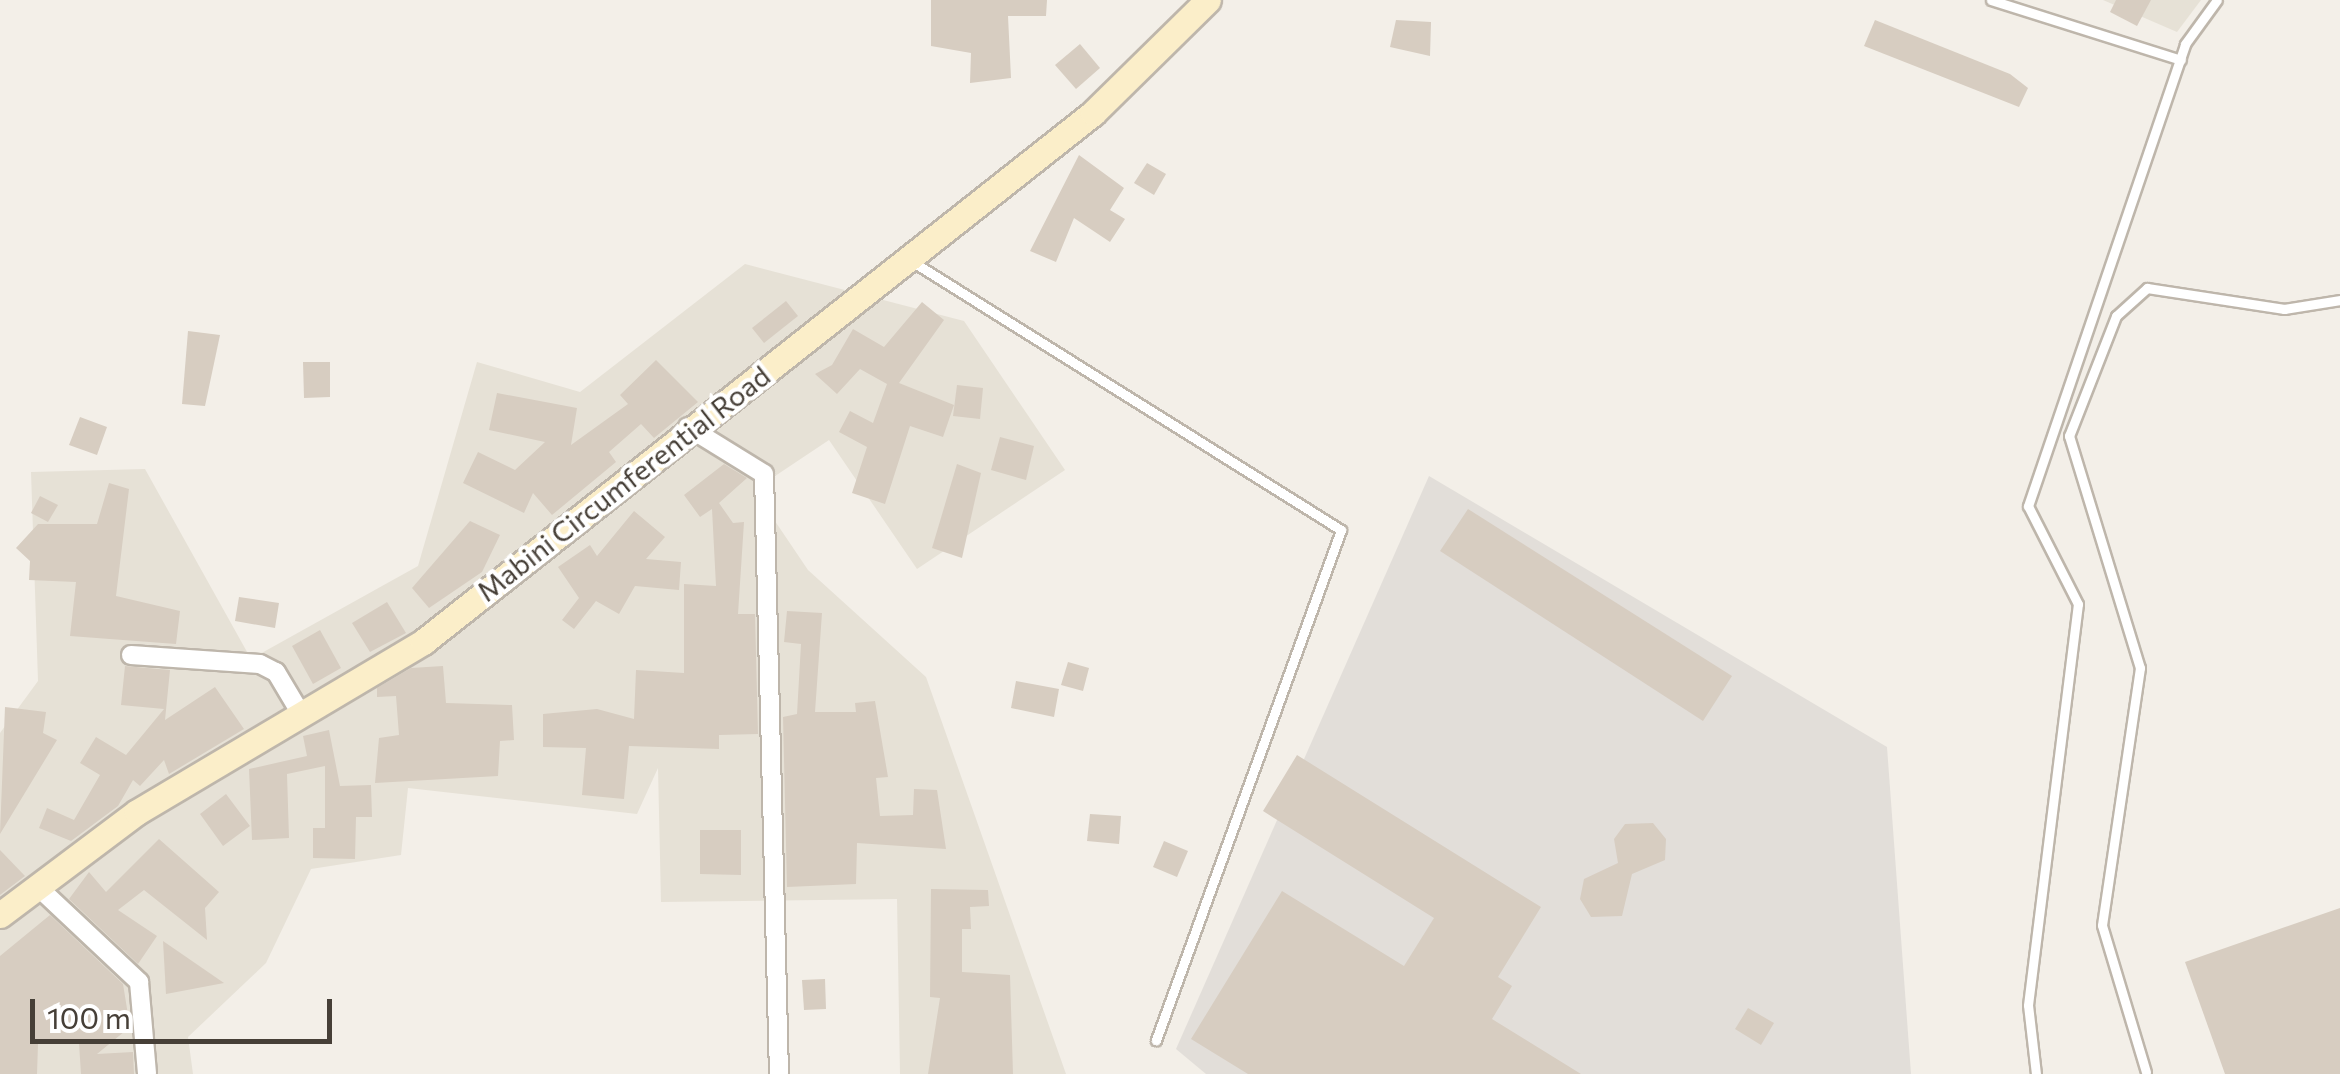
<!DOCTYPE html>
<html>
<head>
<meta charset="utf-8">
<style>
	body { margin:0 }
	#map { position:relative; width:2340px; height:1074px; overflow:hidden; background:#f3efe8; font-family:Commissioner,sans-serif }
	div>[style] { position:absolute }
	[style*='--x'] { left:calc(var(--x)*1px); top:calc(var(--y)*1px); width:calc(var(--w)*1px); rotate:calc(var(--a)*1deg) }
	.residential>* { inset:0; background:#e6e1d6 }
	.industrial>* { inset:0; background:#e2ded9 }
	.building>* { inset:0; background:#d7cdc1 }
	.roads { filter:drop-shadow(2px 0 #beb6ab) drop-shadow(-2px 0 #beb6ab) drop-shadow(0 2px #beb6ab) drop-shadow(0 -2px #beb6ab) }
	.lane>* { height:9px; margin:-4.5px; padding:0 4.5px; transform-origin:4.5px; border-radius:4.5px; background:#fff }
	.street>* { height:18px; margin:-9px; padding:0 9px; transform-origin:9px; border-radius:9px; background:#fff }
	.secondary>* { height:25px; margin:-12.5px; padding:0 12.5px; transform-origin:12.5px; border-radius:12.5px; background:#fbeec9 }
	span { translate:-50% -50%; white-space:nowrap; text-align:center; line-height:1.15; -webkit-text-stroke:8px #fff; paint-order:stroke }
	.street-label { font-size:28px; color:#463f37 }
	.scale { position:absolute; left:30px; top:999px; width:302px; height:45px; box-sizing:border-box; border:5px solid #463f37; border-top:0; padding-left:12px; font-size:30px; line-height:35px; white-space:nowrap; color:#463f37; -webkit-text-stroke:8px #fff; paint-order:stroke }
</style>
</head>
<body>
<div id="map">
	<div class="residential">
		<i style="clip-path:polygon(2103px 0,2201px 0,2177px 32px)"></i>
		<i style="clip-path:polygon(745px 264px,964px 321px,1065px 470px,917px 569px,829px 440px,754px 490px,808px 570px,926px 677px,1066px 1074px,900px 1074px,897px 899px,661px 902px,658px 768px,637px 814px,408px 788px,401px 855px,311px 869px,266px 963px,188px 1037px,193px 1074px,0 1074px,0 733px,38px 681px,31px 472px,145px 469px,251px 659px,418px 566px,477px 362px,580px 392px)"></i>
	</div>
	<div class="industrial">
		<i style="clip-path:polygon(1429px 476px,1887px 747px,1911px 1074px,1206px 1074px,1176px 1049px)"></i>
	</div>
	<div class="building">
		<i style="clip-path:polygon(931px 0,1047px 0,1046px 16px,1008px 16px,1011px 78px,970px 83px,971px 53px,931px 46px)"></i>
		<i style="clip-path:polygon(2116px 0,2151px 0,2137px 26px,2110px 12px)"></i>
		<i style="clip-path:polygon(1396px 20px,1431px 22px,1430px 56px,1390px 47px)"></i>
		<i style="clip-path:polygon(1875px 20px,2010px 74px,2028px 88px,2019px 107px,1864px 46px)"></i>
		<i style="clip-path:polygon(1080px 44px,1100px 68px,1076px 89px,1055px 65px)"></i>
		<i style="clip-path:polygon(1079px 155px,1124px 188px,1110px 210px,1125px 219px,1110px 242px,1074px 218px,1056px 262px,1030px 251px)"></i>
		<i style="clip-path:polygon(1147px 163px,1166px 174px,1154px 195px,1134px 183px)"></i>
		<i style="clip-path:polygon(786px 301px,798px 316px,764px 343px,752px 328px)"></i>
		<i style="clip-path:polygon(922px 302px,944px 320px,899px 383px,954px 405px,943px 437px,910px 426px,885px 504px,852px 493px,867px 447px,839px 432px,850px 411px,873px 423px,887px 384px,860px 369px,837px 394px,815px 374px,832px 365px,853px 329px,884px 347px)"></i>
		<i style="clip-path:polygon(188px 331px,220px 335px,205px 406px,182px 404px)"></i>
		<i style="clip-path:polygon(656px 360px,698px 402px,654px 438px,641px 424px,609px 452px,616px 462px,552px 515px,533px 493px,524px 513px,463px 483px,478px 452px,515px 470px,545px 442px,489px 430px,497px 393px,577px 408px,571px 445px,628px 404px,620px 395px)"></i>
		<i style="clip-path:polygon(303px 362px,330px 362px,330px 397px,304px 398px)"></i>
		<i style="clip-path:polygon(957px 385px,983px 388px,980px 419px,953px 416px)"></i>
		<i style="clip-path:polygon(80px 417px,107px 427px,97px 455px,69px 445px)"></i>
		<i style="clip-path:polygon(1000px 437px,1034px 446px,1026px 480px,991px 470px)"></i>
		<i style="clip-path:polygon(724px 464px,747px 478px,719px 503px,733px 523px,744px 522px,738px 614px,755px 614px,758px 734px,719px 735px,719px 749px,629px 746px,624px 799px,582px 795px,586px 748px,543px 747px,543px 714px,597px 709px,634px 719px,636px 670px,684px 673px,684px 584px,716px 586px,712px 509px,700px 517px,684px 495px)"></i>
		<i style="clip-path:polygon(957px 464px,981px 473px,962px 558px,932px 548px)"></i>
		<i style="clip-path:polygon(109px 483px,129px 489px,116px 596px,180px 611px,176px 644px,70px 636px,76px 582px,29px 580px,30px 561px,16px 548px,38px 524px,97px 524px)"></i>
		<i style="clip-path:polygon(40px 496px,58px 505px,48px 522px,31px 513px)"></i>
		<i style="clip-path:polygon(1468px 509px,1732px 676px,1703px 721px,1440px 551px)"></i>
		<i style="clip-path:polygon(634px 511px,665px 537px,646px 559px,681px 562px,679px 590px,635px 586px,619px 614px,596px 601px,574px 629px,562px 620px,579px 598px,558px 567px,590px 545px,597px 556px)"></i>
		<i style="clip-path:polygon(470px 521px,500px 535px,482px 572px,429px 608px,412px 588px)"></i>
		<i style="clip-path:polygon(239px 597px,279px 603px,275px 628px,235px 621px)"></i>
		<i style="clip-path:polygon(387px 602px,406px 633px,370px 652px,352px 623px)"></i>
		<i style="clip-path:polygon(787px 611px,822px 613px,815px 712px,856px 712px,855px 703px,875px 701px,888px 777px,876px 778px,880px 816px,913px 815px,914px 789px,937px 790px,946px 849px,857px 843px,856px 884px,787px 887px,783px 717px,797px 714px,801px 644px,784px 642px)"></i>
		<i style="clip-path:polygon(320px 630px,341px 668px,313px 684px,292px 646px)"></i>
		<i style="clip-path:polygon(1068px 662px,1089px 668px,1083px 691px,1061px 685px)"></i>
		<i style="clip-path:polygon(125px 666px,170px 670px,165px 720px,215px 687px,244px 729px,169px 774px,164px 760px,140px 786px,133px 780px,118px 806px,71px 841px,39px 828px,47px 808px,74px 820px,100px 775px,80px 763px,96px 737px,126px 755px,164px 709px,121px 705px)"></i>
		<i style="clip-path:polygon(443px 666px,446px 703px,512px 705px,514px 740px,500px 741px,498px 776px,375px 783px,379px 738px,399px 735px,396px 696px,377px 697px,377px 688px,411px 668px)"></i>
		<i style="clip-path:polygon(1016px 681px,1059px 689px,1054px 717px,1011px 708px)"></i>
		<i style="clip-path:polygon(5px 707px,46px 712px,43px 733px,57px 740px,0 834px)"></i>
		<i style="clip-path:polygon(329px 730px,340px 786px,371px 785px,372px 817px,356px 817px,355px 859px,313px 858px,313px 828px,325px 828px,325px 766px,287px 774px,289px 838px,252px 840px,249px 769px,307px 756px,303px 736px)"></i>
		<i style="clip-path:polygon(1297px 755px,1541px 907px,1498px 977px,1512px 986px,1492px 1019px,1581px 1074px,1248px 1074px,1191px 1039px,1282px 891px,1404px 966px,1434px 918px,1263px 811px)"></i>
		<i style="clip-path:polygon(226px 794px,250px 826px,223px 846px,200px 814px)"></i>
		<i style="clip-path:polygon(1090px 814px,1121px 816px,1119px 844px,1087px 841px)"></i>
		<i style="clip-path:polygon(1653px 823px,1666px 839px,1665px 860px,1632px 874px,1622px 916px,1591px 917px,1580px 899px,1584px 879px,1618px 863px,1614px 839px,1625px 824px)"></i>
		<i style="clip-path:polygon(700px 830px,741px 830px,741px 875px,700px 874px)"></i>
		<i style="clip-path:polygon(159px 839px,219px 892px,205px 908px,207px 940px,144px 890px,118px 910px,157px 936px,138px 964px,69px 899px,89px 872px,106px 892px)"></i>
		<i style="clip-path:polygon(1164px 841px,1188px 851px,1177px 877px,1153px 867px)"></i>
		<i style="clip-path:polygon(0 850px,25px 876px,0 895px)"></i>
		<i style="clip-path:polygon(931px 889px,988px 890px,989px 906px,970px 907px,971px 929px,962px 929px,962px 972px,1010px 975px,1013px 1074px,928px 1074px,940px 998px,930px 997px)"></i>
		<i style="clip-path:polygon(2340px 908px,2340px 1074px,2225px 1074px,2185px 962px)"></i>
		<i style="clip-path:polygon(50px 915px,123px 984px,130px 1027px,97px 1054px,133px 1052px,134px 1074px,81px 1074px,79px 1043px,38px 1044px,37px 1074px,0 1074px,0 956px)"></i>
		<i style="clip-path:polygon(163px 941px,224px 983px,166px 994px)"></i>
		<i style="clip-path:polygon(825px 979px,826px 1009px,804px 1010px,802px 980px)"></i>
		<i style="clip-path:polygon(1748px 1008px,1774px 1023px,1761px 1045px,1735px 1029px)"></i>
	</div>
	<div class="roads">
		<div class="lane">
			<i style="--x:1991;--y:0;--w:199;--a:17.5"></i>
			<i style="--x:913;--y:262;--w:505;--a:32.05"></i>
			<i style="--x:1341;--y:530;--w:543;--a:109.94"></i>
			<i style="--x:2146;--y:1072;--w:153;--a:-106.7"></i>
			<i style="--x:2102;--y:925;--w:260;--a:-81.6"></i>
			<i style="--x:2140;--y:668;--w:243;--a:-107"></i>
			<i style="--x:2069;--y:436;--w:129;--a:-68.6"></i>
			<i style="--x:2116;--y:316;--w:42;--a:-42.1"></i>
			<i style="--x:2147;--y:288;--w:139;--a:8.7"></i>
			<i style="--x:2284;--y:309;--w:57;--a:-9.1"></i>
			<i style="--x:2036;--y:1074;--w:69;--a:-96.6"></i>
			<i style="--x:2028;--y:1005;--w:404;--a:-82.9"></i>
			<i style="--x:2078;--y:604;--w:110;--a:-117"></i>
			<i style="--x:2028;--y:506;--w:488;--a:-71.2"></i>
			<i style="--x:2185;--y:44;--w:54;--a:-54"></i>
		</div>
		<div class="street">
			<i style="--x:688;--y:427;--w:89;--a:31.7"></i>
			<i style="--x:764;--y:474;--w:600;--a:88.57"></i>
			<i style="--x:131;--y:655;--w:129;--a:4"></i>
			<i style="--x:260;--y:664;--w:18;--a:27"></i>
			<i style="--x:276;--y:672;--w:49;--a:59.2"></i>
			<i style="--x:38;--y:887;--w:139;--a:43.2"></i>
			<i style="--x:139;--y:982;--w:92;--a:85"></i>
		</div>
		<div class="secondary">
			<i style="--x:0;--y:915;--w:171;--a:-36.9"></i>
			<i style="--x:137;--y:812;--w:333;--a:-30.7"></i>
			<i style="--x:423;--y:642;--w:854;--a:-38.29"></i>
			<i style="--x:1093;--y:113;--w:161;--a:-44.5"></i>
		</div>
	</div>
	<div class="street-label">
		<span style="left:623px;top:483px;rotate:-38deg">Mabini Circumferential Road</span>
	</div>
	<div class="scale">100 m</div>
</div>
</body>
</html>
